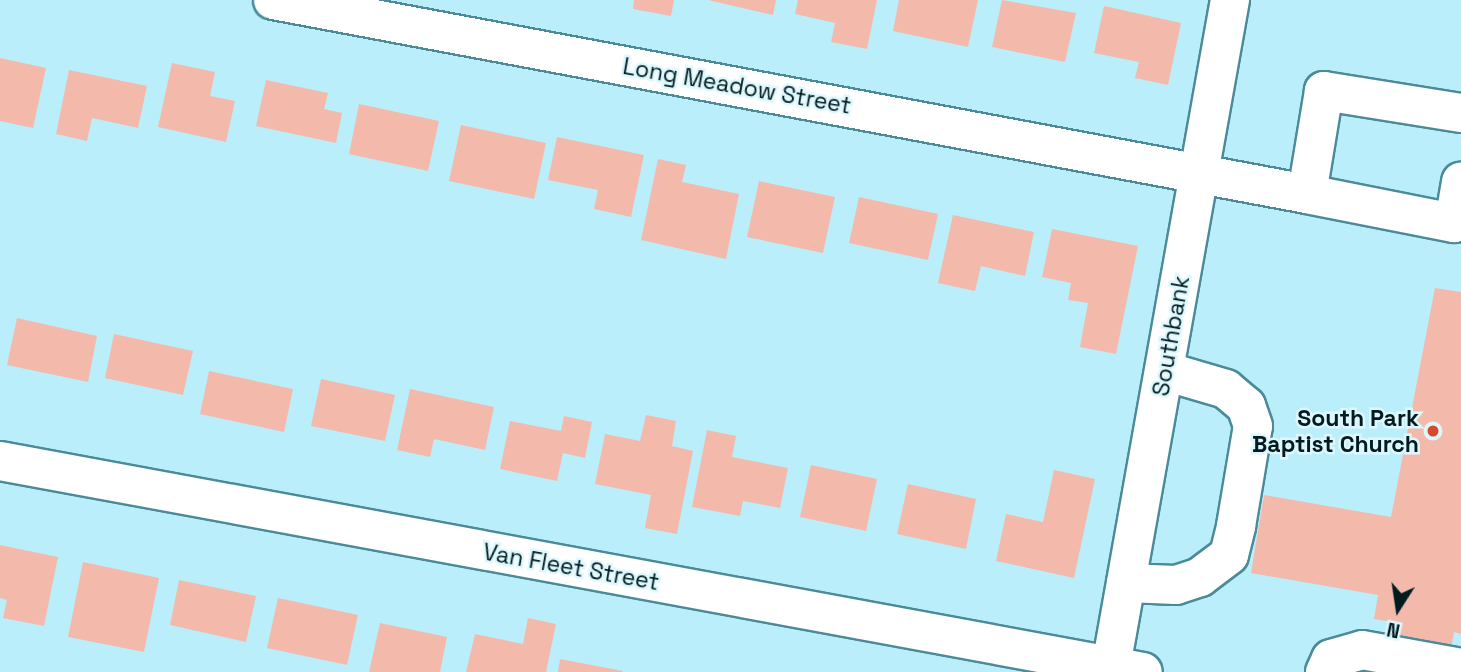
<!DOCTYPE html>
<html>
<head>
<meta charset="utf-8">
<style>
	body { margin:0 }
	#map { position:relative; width:1461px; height:672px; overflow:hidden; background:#baeefa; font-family:"Space Grotesk",sans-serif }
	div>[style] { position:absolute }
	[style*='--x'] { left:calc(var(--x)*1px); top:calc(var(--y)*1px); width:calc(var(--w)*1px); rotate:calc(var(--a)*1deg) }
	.building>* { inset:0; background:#f3baac }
	.roads { filter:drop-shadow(2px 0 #4b8b99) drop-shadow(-2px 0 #4b8b99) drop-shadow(0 2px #4b8b99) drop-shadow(0 -2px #4b8b99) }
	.minor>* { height:38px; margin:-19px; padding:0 19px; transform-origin:19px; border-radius:19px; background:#fff }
	.dots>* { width:19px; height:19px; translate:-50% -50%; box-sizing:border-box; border:4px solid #ddf7fd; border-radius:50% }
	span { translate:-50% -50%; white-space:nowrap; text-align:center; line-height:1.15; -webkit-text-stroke:5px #ddf7fd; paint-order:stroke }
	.street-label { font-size:23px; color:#011b20 }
	.poi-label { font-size:23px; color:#011b20; font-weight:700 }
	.right { translate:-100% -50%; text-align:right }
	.north { position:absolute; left:1363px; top:574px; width:70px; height:70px; -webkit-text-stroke:5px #ddf7fd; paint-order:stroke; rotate:192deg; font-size:19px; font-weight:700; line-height:28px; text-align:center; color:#011b20 }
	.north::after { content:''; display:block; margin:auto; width:24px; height:32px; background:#011b20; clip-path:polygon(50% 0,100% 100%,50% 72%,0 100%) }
</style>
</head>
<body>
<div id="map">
	<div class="building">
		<i style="clip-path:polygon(634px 0,674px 0,671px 16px,633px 9px)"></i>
		<i style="clip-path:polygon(708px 0,776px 0,773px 15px)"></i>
		<i style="clip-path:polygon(798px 0,877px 0,867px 49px,831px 42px,835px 23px,795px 14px)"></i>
		<i style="clip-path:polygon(899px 0,978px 0,968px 47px,893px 31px)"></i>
		<i style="clip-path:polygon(1002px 0,1076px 13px,1065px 62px,992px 47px)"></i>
		<i style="clip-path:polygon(1104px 6px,1181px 23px,1168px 85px,1135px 78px,1139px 62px,1094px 53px)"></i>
		<i style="clip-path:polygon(0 58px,46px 68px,33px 128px,0 121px)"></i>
		<i style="clip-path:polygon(172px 63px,215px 72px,210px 96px,235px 101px,226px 142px,158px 127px)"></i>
		<i style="clip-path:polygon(69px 70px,147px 86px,138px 128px,92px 118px,87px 141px,56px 134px)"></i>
		<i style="clip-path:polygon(266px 80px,328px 93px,324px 109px,342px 113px,336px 143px,256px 126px)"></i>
		<i style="clip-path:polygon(359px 104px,439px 121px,428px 171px,349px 154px)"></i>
		<i style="clip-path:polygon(461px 125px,546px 143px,534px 199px,449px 181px)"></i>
		<i style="clip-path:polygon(557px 137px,644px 155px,631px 217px,594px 209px,598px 190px,548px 180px)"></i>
		<i style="clip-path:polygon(658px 159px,686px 165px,682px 182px,739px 194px,726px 259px,641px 240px)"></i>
		<i style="clip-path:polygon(759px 181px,835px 197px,823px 253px,747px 237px)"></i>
		<i style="clip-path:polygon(859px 197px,938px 214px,928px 260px,849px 243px)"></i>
		<i style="clip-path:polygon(953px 215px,1034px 232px,1025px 276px,981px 266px,975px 291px,938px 283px)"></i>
		<i style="clip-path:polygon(1052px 229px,1138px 246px,1116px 354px,1080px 347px,1088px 303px,1068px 300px,1071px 283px,1042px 277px)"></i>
		<i style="clip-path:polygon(1435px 288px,1461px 292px,1461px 634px,1454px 632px,1450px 655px,1390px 644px,1393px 622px,1374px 619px,1378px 595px,1251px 573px,1264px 495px,1391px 517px)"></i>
		<i style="clip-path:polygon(17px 318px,97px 336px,88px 382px,7px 365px)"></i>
		<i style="clip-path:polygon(114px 334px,193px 351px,183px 395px,105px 378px)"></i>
		<i style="clip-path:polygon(209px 371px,293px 389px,284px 432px,200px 414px)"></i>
		<i style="clip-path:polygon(321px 379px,395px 395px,385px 441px,311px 426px)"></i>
		<i style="clip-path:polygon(410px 389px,494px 407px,485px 450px,434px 439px,430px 457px,397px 450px)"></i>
		<i style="clip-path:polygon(646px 415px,676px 421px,672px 446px,693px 451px,677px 534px,645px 528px,651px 495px,595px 484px,605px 434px,640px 441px)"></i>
		<i style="clip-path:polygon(564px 416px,592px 422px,585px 458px,563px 453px,557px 481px,500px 469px,510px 421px,561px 431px)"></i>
		<i style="clip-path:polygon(707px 430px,736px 436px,732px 457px,788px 468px,780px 508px,743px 501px,740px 516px,692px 507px)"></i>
		<i style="clip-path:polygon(811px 465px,877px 479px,866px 531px,800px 517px)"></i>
		<i style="clip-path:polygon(1054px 470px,1095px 479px,1074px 578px,996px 561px,1006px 514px,1043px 522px)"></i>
		<i style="clip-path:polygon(908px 484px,976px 499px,966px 549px,897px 534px)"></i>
		<i style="clip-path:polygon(0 545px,58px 557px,44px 626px,3px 618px,7px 600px,0 598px)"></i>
		<i style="clip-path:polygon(83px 562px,159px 578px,144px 652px,68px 637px)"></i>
		<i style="clip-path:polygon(179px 580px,256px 596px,246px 642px,170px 625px)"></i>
		<i style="clip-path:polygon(278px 598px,358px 615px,347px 665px,267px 648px)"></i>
		<i style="clip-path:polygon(528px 618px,556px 624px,546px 672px,466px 672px,475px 634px,523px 644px)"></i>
		<i style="clip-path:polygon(380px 623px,447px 637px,440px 672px,369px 672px)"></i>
		<i style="clip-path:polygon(560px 659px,623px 671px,622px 672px,558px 672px)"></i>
	</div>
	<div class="roads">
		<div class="minor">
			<i style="--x:273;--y:0;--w:1052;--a:10.63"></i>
			<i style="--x:1461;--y:113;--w:139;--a:-170.9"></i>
			<i style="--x:1324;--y:91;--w:104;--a:99.4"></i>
			<i style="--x:1307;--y:194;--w:150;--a:11.2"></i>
			<i style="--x:1454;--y:223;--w:42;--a:-80.3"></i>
			<i style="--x:0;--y:461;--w:1162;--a:10.46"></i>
			<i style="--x:1126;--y:583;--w:50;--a:2.3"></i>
			<i style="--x:1176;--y:585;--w:25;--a:-18"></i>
			<i style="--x:1200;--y:577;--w:36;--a:-37"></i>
			<i style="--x:1229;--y:555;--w:30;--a:-76"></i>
			<i style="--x:1236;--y:526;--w:101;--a:-80.4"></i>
			<i style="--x:1253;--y:426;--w:21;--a:-109"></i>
			<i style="--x:1246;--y:406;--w:26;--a:-140"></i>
			<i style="--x:1226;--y:389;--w:64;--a:-163.6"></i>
			<i style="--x:1110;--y:672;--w:683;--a:-79.88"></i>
			<i style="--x:1325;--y:672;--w:14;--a:-65"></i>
			<i style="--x:1331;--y:659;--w:32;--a:-16"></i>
			<i style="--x:1362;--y:650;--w:101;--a:10.3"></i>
		</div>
	</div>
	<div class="dots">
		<i style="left:1433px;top:431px;background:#d54a2d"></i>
	</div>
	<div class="street-label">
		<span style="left:737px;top:86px;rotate:10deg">Long Meadow Street</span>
		<span style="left:1171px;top:336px;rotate:-80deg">Southbank</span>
		<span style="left:571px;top:567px;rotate:10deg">Van Fleet Street</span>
	</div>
	<div class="poi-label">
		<span class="right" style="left:1419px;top:431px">South Park<br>Baptist Church</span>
	</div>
	<div class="north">N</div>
</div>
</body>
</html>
